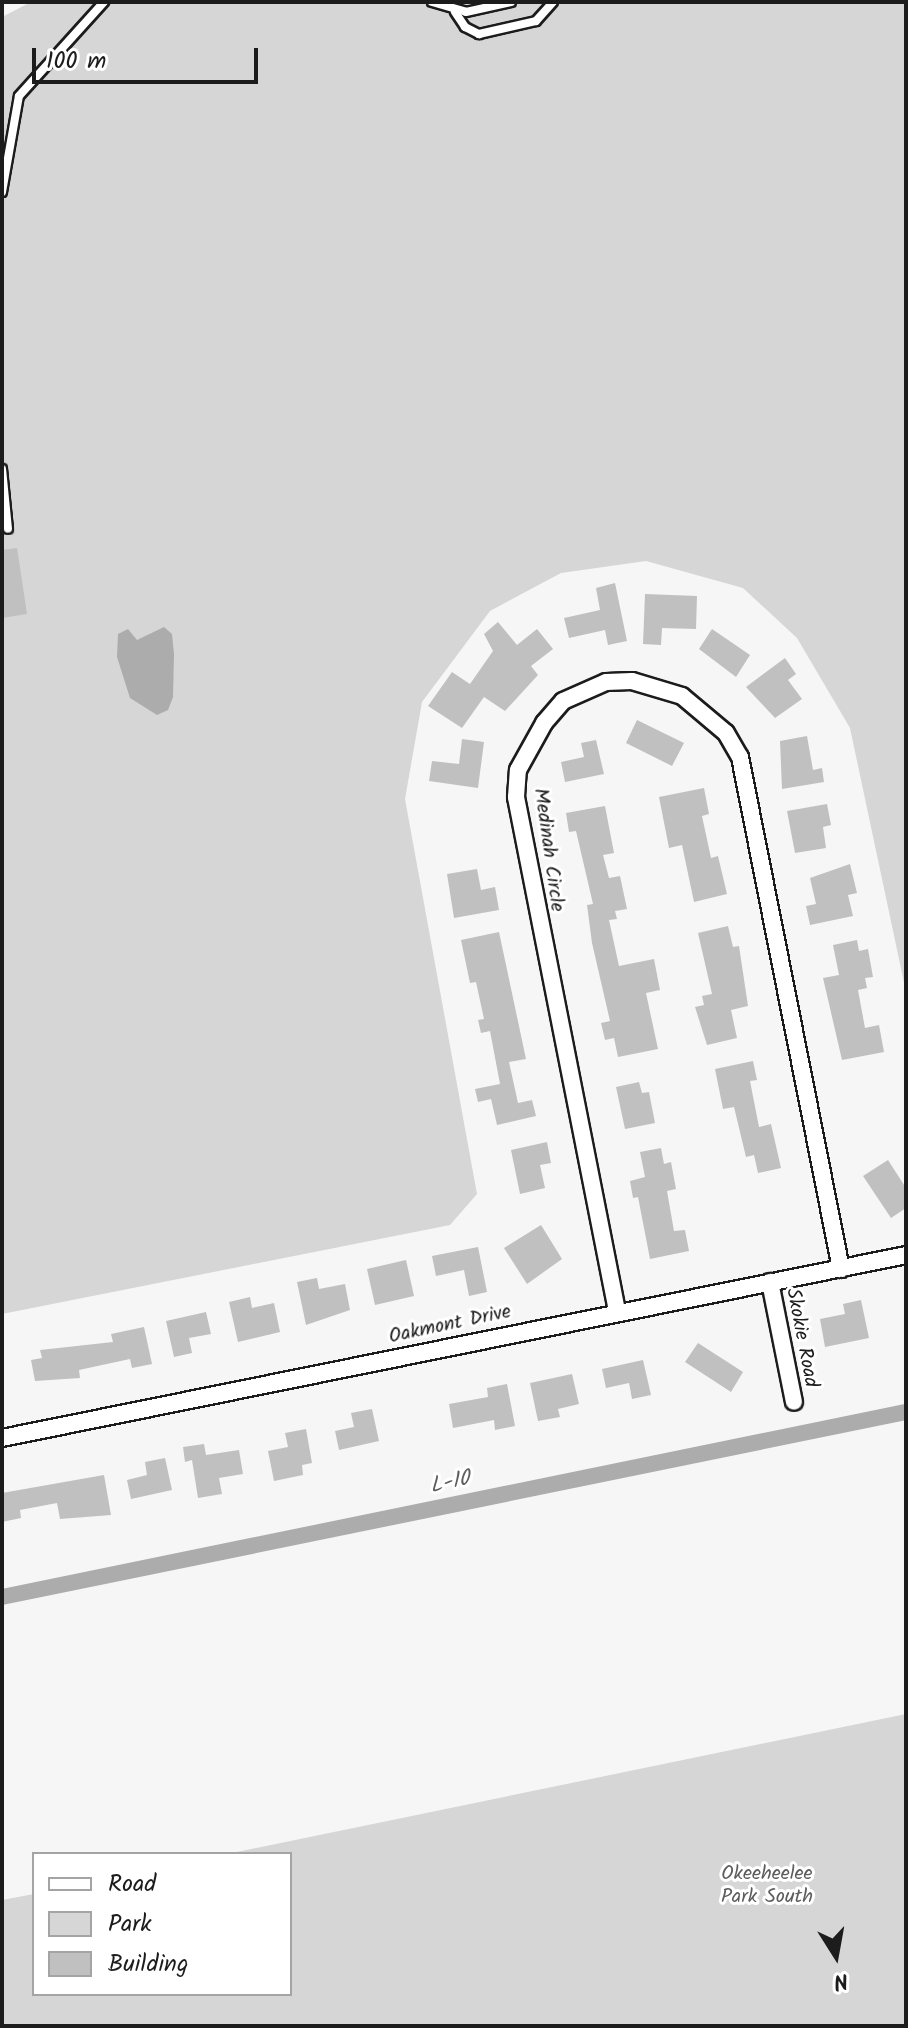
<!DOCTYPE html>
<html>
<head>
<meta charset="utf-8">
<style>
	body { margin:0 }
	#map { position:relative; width:908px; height:2028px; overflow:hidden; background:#f6f6f6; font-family:Kalam,sans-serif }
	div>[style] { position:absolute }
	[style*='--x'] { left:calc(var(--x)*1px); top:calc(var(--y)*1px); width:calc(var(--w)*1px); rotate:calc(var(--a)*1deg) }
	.green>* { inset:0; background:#d6d6d6 }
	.water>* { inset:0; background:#acacac }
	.canal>* { height:16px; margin:-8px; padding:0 8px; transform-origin:8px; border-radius:8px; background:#acacac }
	.building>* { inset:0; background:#c0c0c0 }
	.roads { filter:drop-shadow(2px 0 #1c1c1c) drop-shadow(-2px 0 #1c1c1c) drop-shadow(0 2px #1c1c1c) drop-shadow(0 -2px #1c1c1c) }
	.service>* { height:8px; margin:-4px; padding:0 4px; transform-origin:4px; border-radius:4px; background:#fff }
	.minor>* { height:16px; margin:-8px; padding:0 8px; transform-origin:8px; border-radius:8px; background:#fff }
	span { translate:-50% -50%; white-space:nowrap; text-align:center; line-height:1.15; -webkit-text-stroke:6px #fff; paint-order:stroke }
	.street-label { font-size:20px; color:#1c1c1c }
	.park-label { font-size:20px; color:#5d5d5d }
	.water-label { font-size:22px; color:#5d5d5d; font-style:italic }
	.frame { position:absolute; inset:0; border:4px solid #1c1c1c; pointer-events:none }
	.legend { position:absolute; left:32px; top:1852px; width:260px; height:144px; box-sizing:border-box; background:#fff; border:2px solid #a4a4a4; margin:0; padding:10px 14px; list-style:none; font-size:24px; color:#1c1c1c }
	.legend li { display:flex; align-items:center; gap:16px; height:40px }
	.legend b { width:40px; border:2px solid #a4a4a4 }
	.north { position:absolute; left:796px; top:1916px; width:80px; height:80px; -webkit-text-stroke:6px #fff; paint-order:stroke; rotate:169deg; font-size:22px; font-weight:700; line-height:32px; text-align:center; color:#1c1c1c }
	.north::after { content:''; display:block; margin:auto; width:28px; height:36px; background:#1c1c1c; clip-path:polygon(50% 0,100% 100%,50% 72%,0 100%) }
	.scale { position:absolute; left:32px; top:48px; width:226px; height:36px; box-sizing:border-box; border:4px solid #1c1c1c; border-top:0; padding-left:10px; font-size:24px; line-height:28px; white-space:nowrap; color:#1c1c1c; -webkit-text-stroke:6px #fff; paint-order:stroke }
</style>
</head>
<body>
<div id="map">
	<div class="green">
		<i style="clip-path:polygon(31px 2px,906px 2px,906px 992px,850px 728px,797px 638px,743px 588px,646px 561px,561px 573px,490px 611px,422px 702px,405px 799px,477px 1194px,450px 1225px,2px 1314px,2px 17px)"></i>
		<i style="clip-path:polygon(906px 1714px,906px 2026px,2px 2026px,2px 1900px,34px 1894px,34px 1994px,290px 1994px,290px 1854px,227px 1854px)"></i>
	</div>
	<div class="water">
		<i style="clip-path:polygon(164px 627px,172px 634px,174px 654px,173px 697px,168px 710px,157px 715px,130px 698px,117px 657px,118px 634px,128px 629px,137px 640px)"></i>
	</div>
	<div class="canal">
		<i style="--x:2;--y:1597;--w:923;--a:-11.57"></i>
	</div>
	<div class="building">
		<i style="clip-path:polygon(17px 548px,27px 614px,2px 618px,2px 550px)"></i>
		<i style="clip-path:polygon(615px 583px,627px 641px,608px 645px,605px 630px,569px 638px,564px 618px,600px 610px,596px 588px)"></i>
		<i style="clip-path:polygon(645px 594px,697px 596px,696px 629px,662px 628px,661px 645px,643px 644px)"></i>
		<i style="clip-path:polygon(498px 622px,517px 645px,537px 629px,553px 649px,531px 666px,538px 675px,505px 711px,484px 697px,462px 728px,428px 706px,452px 672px,470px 684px,493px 651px,484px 634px)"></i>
		<i style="clip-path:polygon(712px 629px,750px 655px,736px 677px,699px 649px)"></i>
		<i style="clip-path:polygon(785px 658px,796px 674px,788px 680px,802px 699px,775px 718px,746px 687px)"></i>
		<i style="clip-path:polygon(637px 720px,684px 743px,672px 766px,626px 743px)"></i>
		<i style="clip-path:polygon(807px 736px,813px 770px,822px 768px,824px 782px,782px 789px,780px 741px)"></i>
		<i style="clip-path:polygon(462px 739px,484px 742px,478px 788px,429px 781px,432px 761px,459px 764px)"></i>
		<i style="clip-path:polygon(596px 740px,604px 774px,565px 782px,561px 762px,584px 757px,581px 743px)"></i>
		<i style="clip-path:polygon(704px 788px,709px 814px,702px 816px,711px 858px,718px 856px,727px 894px,694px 902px,682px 845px,669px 848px,659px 797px)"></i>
		<i style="clip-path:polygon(827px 804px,831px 825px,823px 827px,826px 848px,795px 853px,787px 811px)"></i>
		<i style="clip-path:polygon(605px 806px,614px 853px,603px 855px,609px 878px,620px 876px,627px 909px,615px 911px,617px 919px,609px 920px,619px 966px,654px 959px,660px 990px,646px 993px,658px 1049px,618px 1057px,614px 1038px,605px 1040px,601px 1023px,610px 1021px,592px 943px,587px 905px,593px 904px,576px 831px,569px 832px,566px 813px)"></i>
		<i style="clip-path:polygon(850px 864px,857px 893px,848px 895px,853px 916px,810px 925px,806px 906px,816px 904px,810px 878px)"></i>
		<i style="clip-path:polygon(477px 869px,481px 890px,495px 887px,499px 910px,454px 918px,447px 874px)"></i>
		<i style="clip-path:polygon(728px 926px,733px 947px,739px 946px,748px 1006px,731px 1010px,737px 1038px,707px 1045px,695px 1007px,704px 1005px,702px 996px,712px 994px,698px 933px)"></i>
		<i style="clip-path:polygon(499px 932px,526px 1059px,509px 1062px,518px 1103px,532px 1100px,536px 1116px,497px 1125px,491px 1099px,478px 1102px,475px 1089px,500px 1084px,490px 1031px,481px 1033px,478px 1020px,484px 1019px,476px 982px,470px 983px,461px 940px)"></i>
		<i style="clip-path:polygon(857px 940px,859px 951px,868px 949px,873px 977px,865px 978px,867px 988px,858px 990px,865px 1028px,879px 1025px,884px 1052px,842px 1060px,823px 978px,839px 975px,833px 945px)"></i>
		<i style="clip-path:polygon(753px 1061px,757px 1080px,750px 1081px,759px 1127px,771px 1124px,781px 1168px,758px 1173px,754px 1155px,746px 1157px,734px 1107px,723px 1109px,715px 1069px)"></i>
		<i style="clip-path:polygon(639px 1082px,642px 1093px,649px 1092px,655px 1123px,625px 1129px,616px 1087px)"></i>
		<i style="clip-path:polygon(547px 1142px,551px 1163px,540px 1165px,545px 1188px,520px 1194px,511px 1150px)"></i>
		<i style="clip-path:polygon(661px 1148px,664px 1164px,671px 1162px,676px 1189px,667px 1191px,674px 1231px,685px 1230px,689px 1251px,650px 1259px,638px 1197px,633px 1198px,630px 1181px,645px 1177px,640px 1152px)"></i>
		<i style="clip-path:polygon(888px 1160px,906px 1188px,906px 1208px,891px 1218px,863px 1176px)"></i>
		<i style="clip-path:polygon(541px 1225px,562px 1259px,527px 1284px,504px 1248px)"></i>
		<i style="clip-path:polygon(478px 1247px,487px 1292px,469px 1296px,464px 1270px,436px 1276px,432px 1256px)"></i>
		<i style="clip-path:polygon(406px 1260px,414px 1296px,375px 1305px,367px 1269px)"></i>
		<i style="clip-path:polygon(317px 1278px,319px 1289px,345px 1284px,350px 1310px,306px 1325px,297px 1282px)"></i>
		<i style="clip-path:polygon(250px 1297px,252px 1308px,274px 1303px,280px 1332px,238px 1342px,229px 1302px)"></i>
		<i style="clip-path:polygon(861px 1300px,869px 1338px,825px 1347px,820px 1319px,845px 1314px,843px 1304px)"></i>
		<i style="clip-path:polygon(206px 1312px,211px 1334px,189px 1338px,192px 1353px,174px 1357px,166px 1321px)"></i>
		<i style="clip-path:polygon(144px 1327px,152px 1364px,132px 1368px,130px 1359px,79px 1370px,80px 1378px,35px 1381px,31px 1360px,42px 1358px,40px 1350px,113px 1342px,111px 1334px)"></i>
		<i style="clip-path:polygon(698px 1343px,743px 1372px,731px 1392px,685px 1362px)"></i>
		<i style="clip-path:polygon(643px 1360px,651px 1395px,632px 1399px,629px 1383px,606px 1388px,602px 1369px)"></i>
		<i style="clip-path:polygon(572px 1374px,579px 1404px,558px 1409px,560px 1417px,538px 1421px,530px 1383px)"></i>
		<i style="clip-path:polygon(507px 1384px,515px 1426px,495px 1430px,494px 1420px,453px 1428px,449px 1404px,488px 1397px,487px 1388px)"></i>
		<i style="clip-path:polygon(372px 1409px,379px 1441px,339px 1450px,335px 1431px,354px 1427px,351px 1413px)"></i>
		<i style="clip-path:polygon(306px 1429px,312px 1463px,302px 1465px,303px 1475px,274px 1481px,268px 1451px,288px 1447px,285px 1433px)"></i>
		<i style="clip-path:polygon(204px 1444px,206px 1455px,239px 1450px,243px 1474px,219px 1478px,222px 1494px,198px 1498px,192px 1460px,185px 1462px,183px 1447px)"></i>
		<i style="clip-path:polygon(165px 1458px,172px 1490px,131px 1499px,127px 1480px,147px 1475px,145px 1462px)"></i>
		<i style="clip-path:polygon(104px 1475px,111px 1515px,60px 1519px,57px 1503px,20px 1510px,21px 1518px,2px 1522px,2px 1493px)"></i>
	</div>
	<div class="roads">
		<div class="service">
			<i style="--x:432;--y:2;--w:35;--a:16"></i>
			<i style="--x:466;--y:12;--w:46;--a:-12.5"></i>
			<i style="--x:455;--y:12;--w:18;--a:56"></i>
			<i style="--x:465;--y:27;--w:16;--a:27"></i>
			<i style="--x:479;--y:34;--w:58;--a:-12.8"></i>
			<i style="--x:536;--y:21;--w:25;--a:-48"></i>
			<i style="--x:2;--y:192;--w:97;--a:-80"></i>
			<i style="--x:19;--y:96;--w:127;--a:-47.9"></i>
			<i style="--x:2;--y:469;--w:60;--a:84.3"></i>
		</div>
		<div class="minor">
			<i style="--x:770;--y:1282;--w:122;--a:78.7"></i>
			<i style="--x:617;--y:1311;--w:524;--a:-101.12"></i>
			<i style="--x:516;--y:797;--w:27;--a:-86"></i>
			<i style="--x:518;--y:770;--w:54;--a:-61"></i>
			<i style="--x:544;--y:723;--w:29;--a:-49"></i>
			<i style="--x:563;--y:701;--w:47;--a:-23.8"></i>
			<i style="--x:606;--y:682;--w:26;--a:-2"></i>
			<i style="--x:632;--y:681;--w:52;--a:16.7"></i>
			<i style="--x:682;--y:696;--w:57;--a:40.1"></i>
			<i style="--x:726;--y:733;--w:28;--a:60"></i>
			<i style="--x:740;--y:757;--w:522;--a:78.84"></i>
			<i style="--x:2;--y:1438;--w:922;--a:-11.44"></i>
		</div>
	</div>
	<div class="street-label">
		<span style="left:548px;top:850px;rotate:82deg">Medinah Circle</span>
		<span style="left:450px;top:1325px;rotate:-12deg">Oakmont Drive</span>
		<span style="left:801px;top:1338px;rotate:79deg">Skokie Road</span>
	</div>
	<div class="park-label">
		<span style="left:767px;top:1886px">Okeeheelee<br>Park South</span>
	</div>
	<div class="water-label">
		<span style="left:450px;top:1483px;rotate:-12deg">L-10</span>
	</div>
	<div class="frame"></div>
	<ul class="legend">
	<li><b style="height:10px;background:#fff"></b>Road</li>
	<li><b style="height:22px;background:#d6d6d6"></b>Park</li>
	<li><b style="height:22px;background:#c0c0c0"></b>Building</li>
	</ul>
	<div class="north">N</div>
	<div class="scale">100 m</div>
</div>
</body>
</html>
